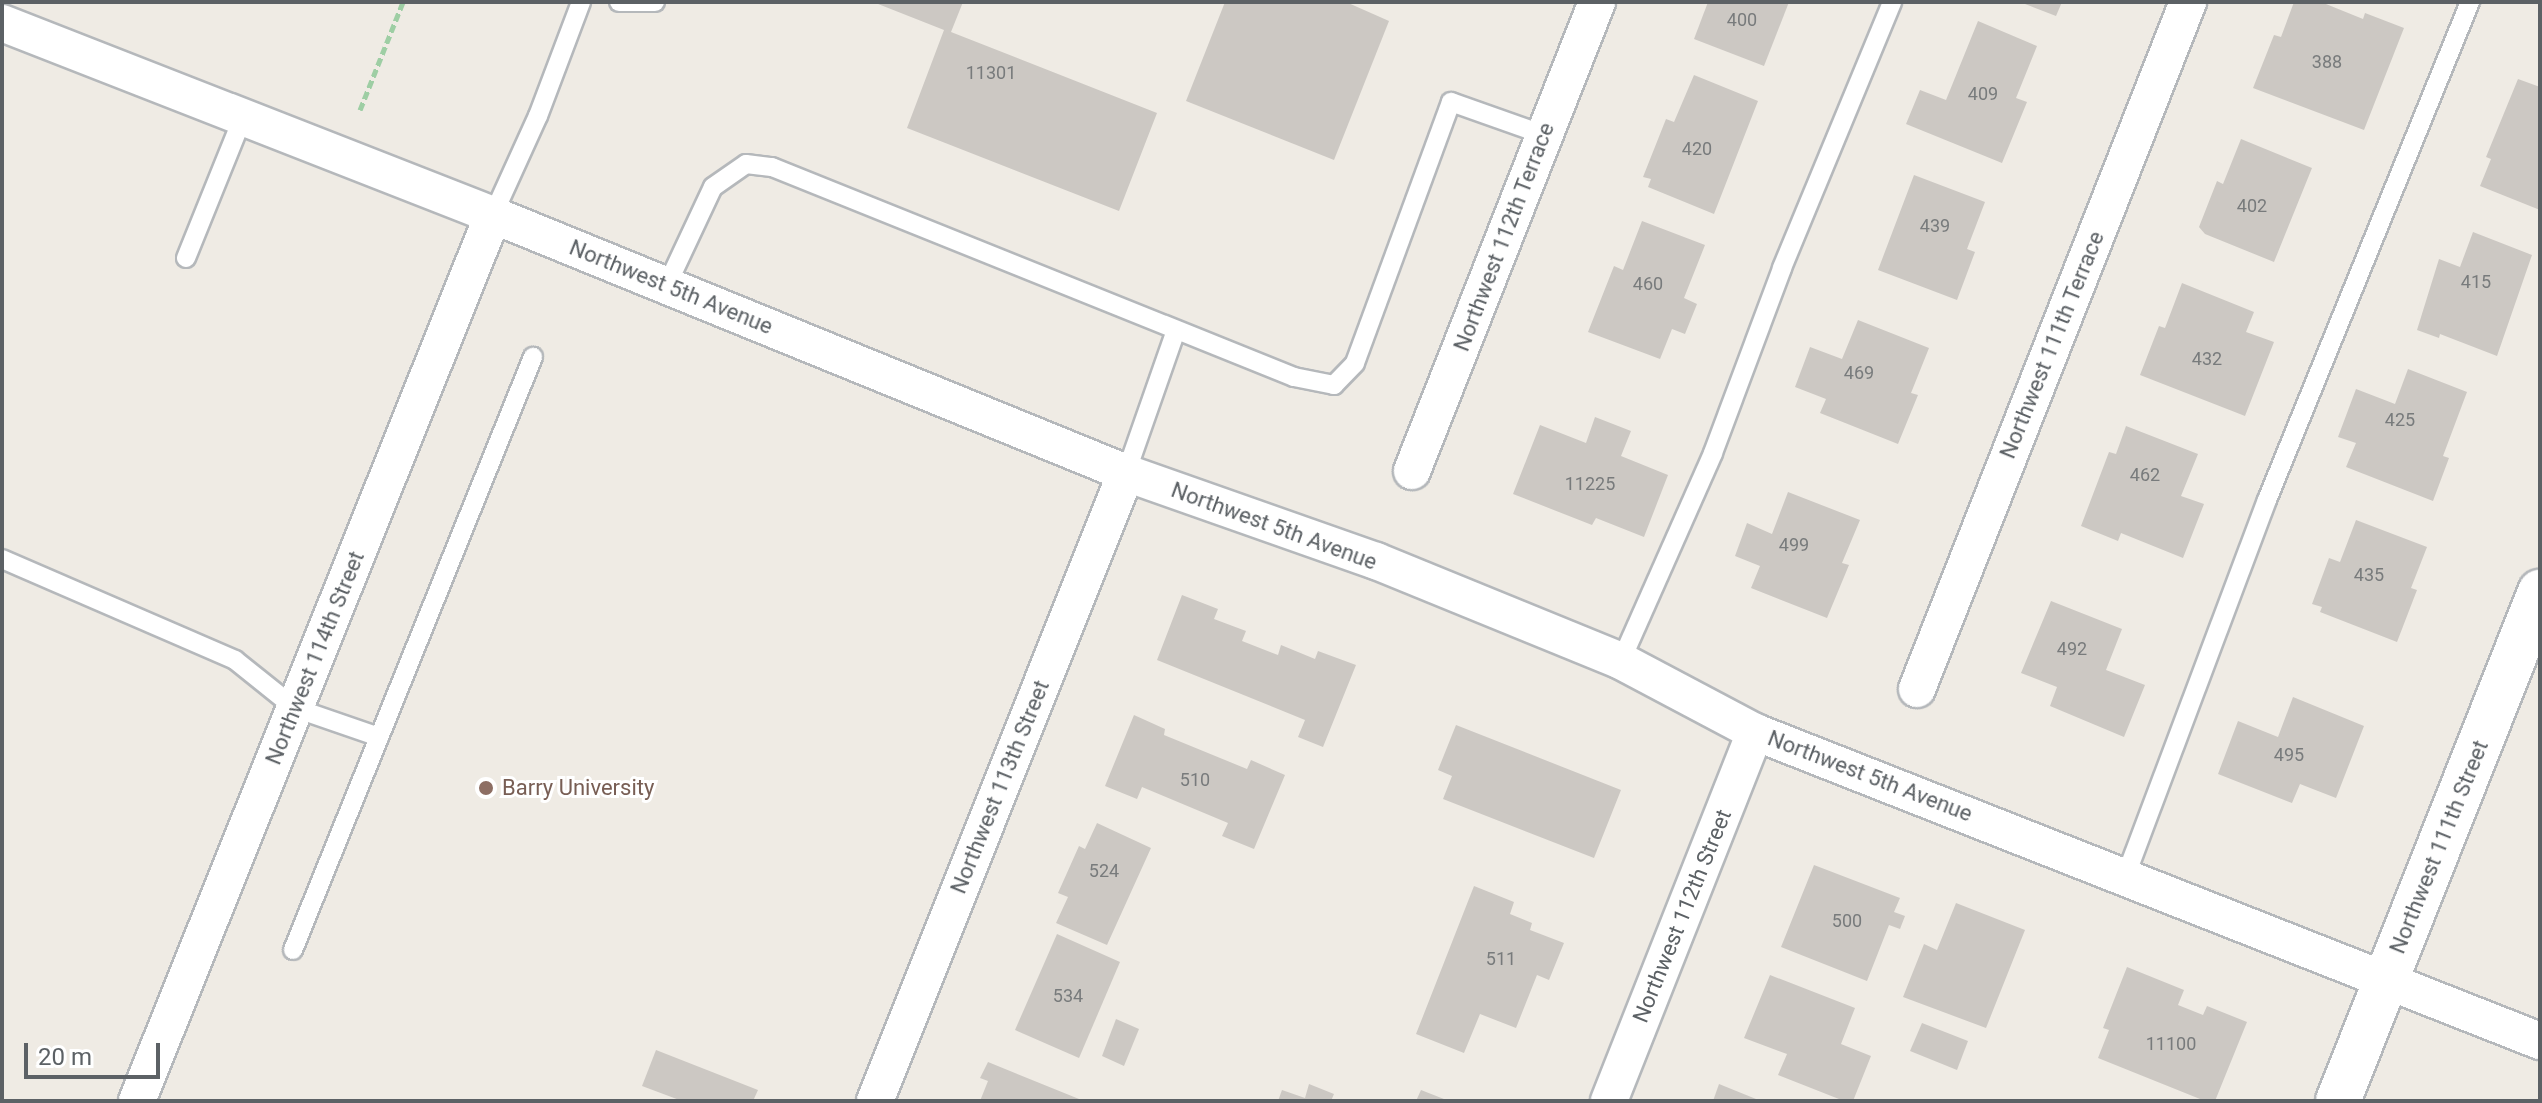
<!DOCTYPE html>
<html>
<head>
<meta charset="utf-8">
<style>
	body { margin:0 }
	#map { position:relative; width:2542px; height:1103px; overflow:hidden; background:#efebe4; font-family:Roboto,sans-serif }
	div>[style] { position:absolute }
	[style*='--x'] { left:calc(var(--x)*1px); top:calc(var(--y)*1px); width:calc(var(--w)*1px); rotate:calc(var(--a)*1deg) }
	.building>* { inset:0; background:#ccc8c3 }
	.path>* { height:5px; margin-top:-2.5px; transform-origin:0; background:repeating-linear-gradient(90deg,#9ecea4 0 8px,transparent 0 12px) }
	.roads { filter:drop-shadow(2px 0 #b5b8bb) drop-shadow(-2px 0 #b5b8bb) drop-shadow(0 2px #b5b8bb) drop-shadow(0 -2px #b5b8bb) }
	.lane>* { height:18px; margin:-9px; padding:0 9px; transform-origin:9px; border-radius:9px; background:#fff }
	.street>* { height:36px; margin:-18px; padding:0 18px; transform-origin:18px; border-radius:18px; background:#fff }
	.secondary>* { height:44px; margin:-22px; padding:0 22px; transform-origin:22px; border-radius:22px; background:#fff }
	.dots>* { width:22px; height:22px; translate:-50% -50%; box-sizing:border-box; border:4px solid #fff; border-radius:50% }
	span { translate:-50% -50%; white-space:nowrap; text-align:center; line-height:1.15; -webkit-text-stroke:6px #fff; paint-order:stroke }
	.number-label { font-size:18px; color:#787b7c }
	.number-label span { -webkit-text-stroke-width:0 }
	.street-label { font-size:22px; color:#5c6165 }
	.education-label { font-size:22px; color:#785e54 }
	.left { translate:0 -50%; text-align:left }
	.frame { position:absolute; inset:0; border:4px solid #5c6165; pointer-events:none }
	.scale { position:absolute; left:24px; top:1043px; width:136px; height:36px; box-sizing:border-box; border:4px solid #5c6165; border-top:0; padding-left:10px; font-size:24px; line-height:28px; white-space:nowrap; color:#5c6165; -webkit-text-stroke:6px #fff; paint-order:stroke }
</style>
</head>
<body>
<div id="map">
	<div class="building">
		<i style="clip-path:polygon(873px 2px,963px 2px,951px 32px,1157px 113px,1119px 211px,907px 128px,944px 30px)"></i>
		<i style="clip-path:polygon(1225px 2px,1346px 2px,1389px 21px,1334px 160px,1186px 101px)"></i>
		<i style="clip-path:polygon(1708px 2px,1789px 2px,1764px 66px,1694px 39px)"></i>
		<i style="clip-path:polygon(2020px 2px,2062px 2px,2056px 16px)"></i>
		<i style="clip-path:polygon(2294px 2px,2321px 2px,2363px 19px,2365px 13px,2404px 28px,2364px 130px,2253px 88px,2274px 35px,2281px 37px)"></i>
		<i style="clip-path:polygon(1978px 21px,2037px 46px,2016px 98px,2027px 102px,2002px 163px,1906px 124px,1920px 90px,1946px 100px)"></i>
		<i style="clip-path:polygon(1694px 75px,1758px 101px,1714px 214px,1648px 187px,1651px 179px,1643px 177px,1666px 119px,1674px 122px)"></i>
		<i style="clip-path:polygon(2518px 79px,2540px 87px,2540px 210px,2480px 186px,2491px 159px,2486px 157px)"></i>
		<i style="clip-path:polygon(2241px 139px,2312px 168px,2274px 262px,2205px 234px,2199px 227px,2217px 181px,2223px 184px)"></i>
		<i style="clip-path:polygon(1914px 175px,1985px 202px,1967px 249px,1975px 252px,1957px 300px,1878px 270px)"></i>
		<i style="clip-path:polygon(1642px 221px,1705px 245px,1684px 298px,1697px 304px,1685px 334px,1672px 329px,1660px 359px,1588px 332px,1614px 266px,1623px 270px)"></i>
		<i style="clip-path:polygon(2473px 232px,2532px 255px,2497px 356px,2440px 334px,2439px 338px,2417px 330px,2439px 259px,2460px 267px)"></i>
		<i style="clip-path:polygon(2182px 283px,2254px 312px,2246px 332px,2274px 342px,2245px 416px,2140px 375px,2159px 326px,2165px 328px)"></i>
		<i style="clip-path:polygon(1858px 320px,1929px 348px,1911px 393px,1918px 395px,1898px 444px,1820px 413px,1826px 399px,1795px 387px,1810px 347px,1842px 359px)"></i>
		<i style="clip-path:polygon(2408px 369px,2467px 392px,2443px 456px,2449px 458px,2433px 501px,2346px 467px,2356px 443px,2338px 437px,2356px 389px,2395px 404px)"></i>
		<i style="clip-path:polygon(1595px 417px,1631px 431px,1621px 456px,1668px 475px,1644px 537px,1596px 518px,1592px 525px,1513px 494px,1540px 425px,1586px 443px)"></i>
		<i style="clip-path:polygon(2126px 426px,2198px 454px,2181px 496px,2204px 504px,2183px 558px,2121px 533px,2118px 541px,2081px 526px,2109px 452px,2116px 454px)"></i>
		<i style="clip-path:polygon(1788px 492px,1860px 520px,1842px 563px,1849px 565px,1827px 618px,1751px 588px,1760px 566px,1735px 556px,1747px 523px,1772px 534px)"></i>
		<i style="clip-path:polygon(2356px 520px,2427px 547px,2411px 588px,2417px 590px,2397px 642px,2320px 612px,2322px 607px,2312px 604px,2329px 558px,2340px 562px)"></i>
		<i style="clip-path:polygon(1182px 595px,1218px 609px,1214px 619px,1246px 631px,1242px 641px,1278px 655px,1281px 645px,1315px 659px,1318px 651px,1356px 665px,1323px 747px,1298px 737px,1305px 720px,1157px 660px)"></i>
		<i style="clip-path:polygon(2051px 601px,2122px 629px,2106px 670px,2145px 685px,2124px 737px,2050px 706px,2057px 687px,2021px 673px)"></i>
		<i style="clip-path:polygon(2293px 697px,2364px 726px,2336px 798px,2300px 784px,2292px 803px,2218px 774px,2238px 721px,2278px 737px)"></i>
		<i style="clip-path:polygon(1134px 715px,1165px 729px,1164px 735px,1247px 769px,1251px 760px,1285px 775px,1254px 849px,1222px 836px,1228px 823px,1142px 787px,1137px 799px,1105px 786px)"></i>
		<i style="clip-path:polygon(1456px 725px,1621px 790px,1594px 858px,1443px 799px,1452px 776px,1438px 770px)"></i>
		<i style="clip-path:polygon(1097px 823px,1151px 848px,1107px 945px,1056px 923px,1068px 897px,1058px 893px,1079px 846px,1085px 849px)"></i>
		<i style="clip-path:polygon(1814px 865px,1900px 898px,1894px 912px,1905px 916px,1900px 929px,1889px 925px,1867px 981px,1781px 947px)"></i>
		<i style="clip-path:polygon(1474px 886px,1514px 902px,1510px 914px,1532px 923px,1530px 930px,1564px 943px,1549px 980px,1537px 975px,1516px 1028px,1480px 1014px,1464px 1053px,1416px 1034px)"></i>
		<i style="clip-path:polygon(1956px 903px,2025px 930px,1986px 1028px,1903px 997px,1924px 944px,1937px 950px)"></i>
		<i style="clip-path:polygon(1057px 934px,1120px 962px,1079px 1058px,1015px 1030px)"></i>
		<i style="clip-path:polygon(2127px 967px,2184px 990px,2178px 1005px,2203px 1015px,2207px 1006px,2247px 1022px,2215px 1101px,2205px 1101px,2098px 1058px,2109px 1030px,2103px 1028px)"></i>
		<i style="clip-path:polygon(1770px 975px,1855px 1008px,1841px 1044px,1871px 1056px,1853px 1101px,1844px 1101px,1778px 1075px,1787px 1054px,1744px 1038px)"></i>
		<i style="clip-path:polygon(1116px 1019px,1139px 1029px,1124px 1066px,1102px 1056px)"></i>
		<i style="clip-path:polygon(1922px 1023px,1968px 1041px,1957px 1070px,1910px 1051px)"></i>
		<i style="clip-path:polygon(656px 1050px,758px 1090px,753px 1101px,682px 1101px,642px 1086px)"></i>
		<i style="clip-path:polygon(988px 1062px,1084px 1101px,980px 1101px,988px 1081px,980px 1078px)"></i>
		<i style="clip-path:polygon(1309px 1084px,1334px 1094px,1331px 1101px,1278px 1101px,1282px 1090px,1305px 1098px)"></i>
		<i style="clip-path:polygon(1719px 1084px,1761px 1101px,1713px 1101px)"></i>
		<i style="clip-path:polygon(1421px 1090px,1449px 1101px,1416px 1101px)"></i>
	</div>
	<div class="path">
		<i style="--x:360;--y:110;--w:116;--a:-68.3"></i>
	</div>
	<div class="roads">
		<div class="lane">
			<i style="--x:619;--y:2;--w:36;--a:0"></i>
			<i style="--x:493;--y:215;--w:109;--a:-65.6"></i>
			<i style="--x:538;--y:116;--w:122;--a:-69.3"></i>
			<i style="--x:186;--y:258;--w:152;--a:-68"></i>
			<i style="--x:667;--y:285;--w:108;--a:-64.9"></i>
			<i style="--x:713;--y:187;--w:40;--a:-34.9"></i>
			<i style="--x:746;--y:164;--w:26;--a:7"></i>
			<i style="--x:772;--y:167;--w:563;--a:21.91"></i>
			<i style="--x:1294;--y:377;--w:41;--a:11.3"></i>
			<i style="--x:1334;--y:385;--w:30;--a:-46"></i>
			<i style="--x:1355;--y:363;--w:278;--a:-69.8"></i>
			<i style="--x:1451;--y:102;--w:99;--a:19.5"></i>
			<i style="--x:1126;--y:473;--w:151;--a:-70.7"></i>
			<i style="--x:2;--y:559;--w:254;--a:23.4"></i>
			<i style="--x:235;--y:660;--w:77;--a:38.7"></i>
			<i style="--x:295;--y:708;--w:89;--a:19"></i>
			<i style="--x:1621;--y:661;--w:227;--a:-66.1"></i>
			<i style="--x:1713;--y:453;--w:197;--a:-69.5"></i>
			<i style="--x:1782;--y:268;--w:288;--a:-67.5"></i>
			<i style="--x:2126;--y:875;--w:401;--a:-69.4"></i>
			<i style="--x:2267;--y:500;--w:538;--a:-67.82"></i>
			<i style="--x:293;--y:950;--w:640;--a:-67.97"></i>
		</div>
		<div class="street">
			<i style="--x:2;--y:23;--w:527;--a:21.36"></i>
			<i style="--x:493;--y:215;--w:684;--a:22.17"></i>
			<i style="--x:1126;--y:473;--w:265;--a:19.4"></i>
			<i style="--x:1376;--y:561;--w:265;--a:22.2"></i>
			<i style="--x:1621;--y:661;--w:152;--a:27.9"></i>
			<i style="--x:1755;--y:732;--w:844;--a:21.49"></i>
			<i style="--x:1412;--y:471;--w:504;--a:-68.47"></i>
			<i style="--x:1917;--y:689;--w:739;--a:-68.47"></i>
			<i style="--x:137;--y:1101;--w:955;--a:-68.11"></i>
			<i style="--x:875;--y:1101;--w:676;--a:-68.21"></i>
			<i style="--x:1609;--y:1101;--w:397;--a:-68.4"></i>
		</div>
		<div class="secondary">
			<i style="--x:2338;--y:1101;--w:548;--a:-68.35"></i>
		</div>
	</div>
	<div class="dots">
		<i style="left:486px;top:788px;background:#8d6e63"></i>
	</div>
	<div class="number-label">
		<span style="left:1742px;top:20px">400</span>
		<span style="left:2327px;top:62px">388</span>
		<span style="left:991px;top:73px">11301</span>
		<span style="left:1983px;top:94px">409</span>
		<span style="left:1697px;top:149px">420</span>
		<span style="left:2252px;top:206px">402</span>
		<span style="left:1935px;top:226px">439</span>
		<span style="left:2476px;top:282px">415</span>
		<span style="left:1648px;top:284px">460</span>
		<span style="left:2207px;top:359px">432</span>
		<span style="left:1859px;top:373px">469</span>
		<span style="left:2400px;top:420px">425</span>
		<span style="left:2145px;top:475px">462</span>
		<span style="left:1590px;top:484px">11225</span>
		<span style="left:1794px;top:545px">499</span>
		<span style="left:2369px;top:575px">435</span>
		<span style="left:2072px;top:649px">492</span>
		<span style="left:2289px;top:755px">495</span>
		<span style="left:1195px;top:780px">510</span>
		<span style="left:1104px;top:871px">524</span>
		<span style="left:1847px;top:921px">500</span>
		<span style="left:1501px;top:959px">511</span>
		<span style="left:1068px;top:996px">534</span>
		<span style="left:2171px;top:1044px">11100</span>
	</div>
	<div class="street-label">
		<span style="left:1504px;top:237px;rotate:-69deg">Northwest 112th Terrace</span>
		<span style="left:671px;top:287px;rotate:22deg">Northwest 5th Avenue</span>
		<span style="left:2052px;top:345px;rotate:-68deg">Northwest 111th Terrace</span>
		<span style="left:1274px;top:526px;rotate:20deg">Northwest 5th Avenue</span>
		<span style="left:315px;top:658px;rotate:-68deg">Northwest 114th Street</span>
		<span style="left:1870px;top:776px;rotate:21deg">Northwest 5th Avenue</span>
		<span style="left:1000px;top:787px;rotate:-68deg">Northwest 113th Street</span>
		<span style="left:2439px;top:847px;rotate:-68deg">Northwest 111th Street</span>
		<span style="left:1682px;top:916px;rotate:-68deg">Northwest 112th Street</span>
	</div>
	<div class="education-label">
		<span class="left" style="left:502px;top:788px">Barry University</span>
	</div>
	<div class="frame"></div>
	<div class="scale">20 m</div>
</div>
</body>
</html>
